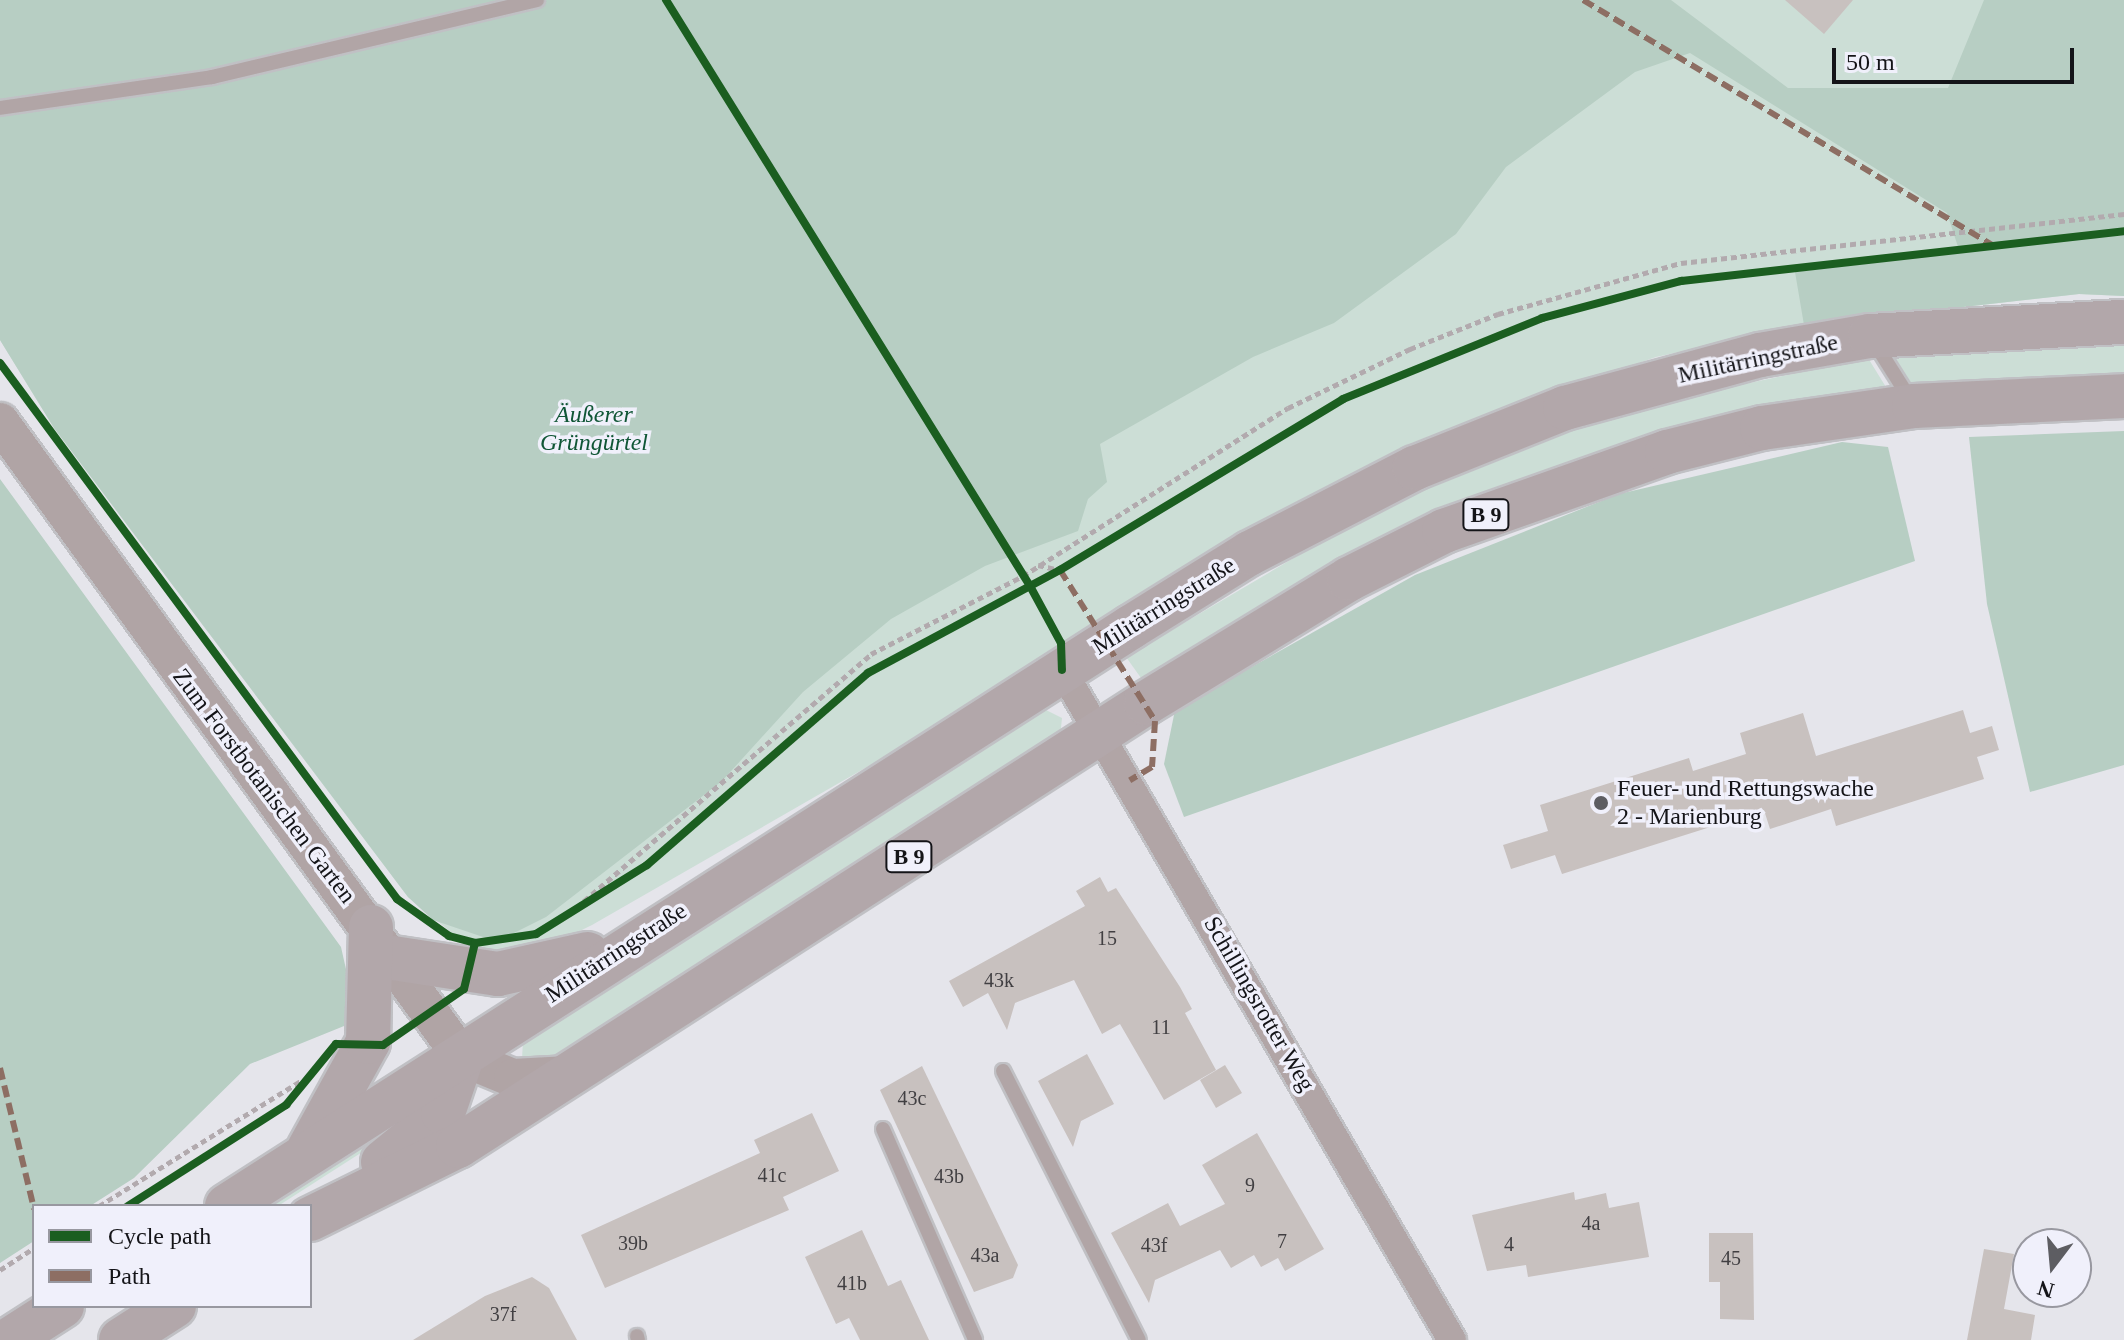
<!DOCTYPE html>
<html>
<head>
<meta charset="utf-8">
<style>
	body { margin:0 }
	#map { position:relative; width:2124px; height:1340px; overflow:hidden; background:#e5e5eb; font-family:Georgia,serif }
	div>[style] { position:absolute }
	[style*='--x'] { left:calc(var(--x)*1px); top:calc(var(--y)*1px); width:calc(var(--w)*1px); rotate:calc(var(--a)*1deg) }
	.green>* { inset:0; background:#ccded6 }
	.forest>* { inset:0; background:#b7cec3 }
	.building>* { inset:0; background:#c8c1bf }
	.path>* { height:5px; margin-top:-2.5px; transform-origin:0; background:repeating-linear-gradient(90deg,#b2aaae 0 6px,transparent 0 10px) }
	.roads { filter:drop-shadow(2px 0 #c0c0c4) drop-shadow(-2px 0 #c0c0c4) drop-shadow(0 2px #c0c0c4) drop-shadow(0 -2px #c0c0c4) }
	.lane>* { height:14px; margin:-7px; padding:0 7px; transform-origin:7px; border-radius:7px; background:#b1a5a6 }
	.street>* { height:28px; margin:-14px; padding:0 14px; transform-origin:14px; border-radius:14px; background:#b1a5a6 }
	.secondary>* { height:38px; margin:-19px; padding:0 19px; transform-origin:19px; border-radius:19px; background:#b0a4a5 }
	.primary>* { height:44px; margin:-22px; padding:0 22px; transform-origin:22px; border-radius:22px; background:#b2a7aa }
	.quiet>* { height:6px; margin-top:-3px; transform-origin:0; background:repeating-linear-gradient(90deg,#8d6e63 0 12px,transparent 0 18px) }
	.cycleway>* { height:8px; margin:-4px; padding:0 4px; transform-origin:4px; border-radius:4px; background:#1b5e20 }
	.dots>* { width:22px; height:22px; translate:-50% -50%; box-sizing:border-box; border:4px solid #f0f0fb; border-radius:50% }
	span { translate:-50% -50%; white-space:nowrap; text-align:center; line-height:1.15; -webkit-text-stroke:7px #f0f0fb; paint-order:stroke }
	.number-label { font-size:20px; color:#413f42 }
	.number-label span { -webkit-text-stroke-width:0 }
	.shield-label span { padding:2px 6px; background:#f0f0fb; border:2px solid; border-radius:6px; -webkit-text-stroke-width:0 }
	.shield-label { font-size:22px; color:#141418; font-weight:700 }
	.street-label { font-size:24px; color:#141418 }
	.park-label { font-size:24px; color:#105636; font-style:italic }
	.poi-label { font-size:24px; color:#141418 }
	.left { translate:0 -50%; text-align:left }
	.legend { position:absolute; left:32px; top:1204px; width:280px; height:104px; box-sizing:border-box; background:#f0f0fb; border:2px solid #9898a0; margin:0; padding:10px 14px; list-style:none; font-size:24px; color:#141418 }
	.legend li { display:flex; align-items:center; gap:16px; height:40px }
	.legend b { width:40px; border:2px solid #9898a0 }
	.north { position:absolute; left:2012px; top:1228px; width:80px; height:80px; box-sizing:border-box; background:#f0f0fb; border:2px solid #9898a0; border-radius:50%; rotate:196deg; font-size:22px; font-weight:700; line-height:32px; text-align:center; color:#141418 }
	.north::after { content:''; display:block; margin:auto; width:28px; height:36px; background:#5d5d62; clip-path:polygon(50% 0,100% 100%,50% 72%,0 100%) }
	.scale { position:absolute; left:1832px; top:48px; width:242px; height:36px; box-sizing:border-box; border:4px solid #141418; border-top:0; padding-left:10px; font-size:24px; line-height:28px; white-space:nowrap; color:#141418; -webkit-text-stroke:6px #f0f0fb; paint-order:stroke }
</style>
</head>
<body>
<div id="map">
	<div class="green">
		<i style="clip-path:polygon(0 0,2124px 0,2124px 296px,2079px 294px,1804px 325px,1656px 357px,1462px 425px,592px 925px,539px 951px,480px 956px,408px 897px,54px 428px,0 340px)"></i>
		<i style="clip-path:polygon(2124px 341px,2124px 378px,1914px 389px,1889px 356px)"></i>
		<i style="clip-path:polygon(1868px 358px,1889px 392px,1763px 410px,1146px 685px,1126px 657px,1377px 509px,1514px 450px,1659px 402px)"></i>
		<i style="clip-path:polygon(1044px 709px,1062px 718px,1060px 737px,558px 1058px,522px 1059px,523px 1041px)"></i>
		<i style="clip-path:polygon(431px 1108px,278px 1206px,264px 1206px,399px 1121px)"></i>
	</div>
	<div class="forest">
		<i style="clip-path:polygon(0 0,1671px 0,1788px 88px,1948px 88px,1984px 0,2124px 0,2124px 296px,2079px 294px,1804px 325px,1795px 272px,1960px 253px,1947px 213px,1690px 53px,1635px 72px,1506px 167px,1456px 234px,1334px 323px,1253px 357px,1100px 444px,1107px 482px,1088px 499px,1078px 531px,985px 566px,891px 619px,803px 692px,722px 781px,546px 917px,504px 938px,486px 938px,433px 920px,408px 897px,54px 428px,0 340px)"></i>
		<i style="clip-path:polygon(2124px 431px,2124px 765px,2030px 792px,1987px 604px,1969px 437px)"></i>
		<i style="clip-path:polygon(1842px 442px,1888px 447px,1915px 561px,1184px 817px,1164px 764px,1175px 710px,1415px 575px,1619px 494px)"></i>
		<i style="clip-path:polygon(0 479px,341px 947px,352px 996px,349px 1024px,250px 1064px,134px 1178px,90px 1206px,34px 1206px,34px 1241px,0 1263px)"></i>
	</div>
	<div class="building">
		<i style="clip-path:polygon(1785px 0,1853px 0,1824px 34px)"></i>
		<i style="clip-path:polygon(1963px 710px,1970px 733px,1992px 726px,1999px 750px,1977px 757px,1984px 779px,1836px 826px,1831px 809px,1770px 829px,1764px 810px,1562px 874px,1555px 855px,1511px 869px,1503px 845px,1548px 831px,1540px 805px,1689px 758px,1693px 771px,1746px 754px,1740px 733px,1803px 713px,1816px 756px)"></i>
		<i style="clip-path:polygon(1100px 877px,1108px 892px,1116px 888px,1180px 987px,1192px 1009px,1185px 1013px,1216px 1070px,1164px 1100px,1120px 1024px,1102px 1034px,1074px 980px,1015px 1003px,1007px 1030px,988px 993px,963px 1007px,949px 981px,1085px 906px,1076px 891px)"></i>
		<i style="clip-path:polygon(1087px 1054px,1114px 1104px,1081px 1121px,1073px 1147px,1038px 1081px)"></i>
		<i style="clip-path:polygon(1225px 1065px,1242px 1093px,1216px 1108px,1200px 1080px)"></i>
		<i style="clip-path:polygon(922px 1066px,1018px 1265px,1013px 1278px,974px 1292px,880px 1090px)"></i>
		<i style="clip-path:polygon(812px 1113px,839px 1171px,783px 1197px,789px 1210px,605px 1288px,581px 1235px,760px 1153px,754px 1140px)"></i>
		<i style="clip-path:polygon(1257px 1133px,1324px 1249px,1285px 1271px,1278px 1258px,1261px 1267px,1254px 1255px,1231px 1268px,1220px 1250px,1155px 1280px,1149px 1303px,1111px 1233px,1168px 1203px,1180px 1226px,1225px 1204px,1202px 1165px)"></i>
		<i style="clip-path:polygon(1574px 1192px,1575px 1200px,1606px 1193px,1609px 1208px,1639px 1202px,1649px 1257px,1528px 1277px,1526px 1265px,1487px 1271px,1472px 1215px)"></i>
		<i style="clip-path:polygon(862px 1230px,888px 1286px,901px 1280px,929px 1340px,860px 1340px,849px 1318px,836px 1324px,805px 1257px)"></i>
		<i style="clip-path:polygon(1709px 1233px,1753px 1233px,1754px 1320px,1720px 1319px,1720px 1282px,1709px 1282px)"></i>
		<i style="clip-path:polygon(1984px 1249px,2014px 1254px,2004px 1309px,2035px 1315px,2031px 1340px,1967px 1340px)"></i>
		<i style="clip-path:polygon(532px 1277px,549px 1288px,577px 1340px,413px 1340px,485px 1296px)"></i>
	</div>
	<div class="path">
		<i style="--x:1038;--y:565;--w:23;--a:13"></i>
		<i style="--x:569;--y:914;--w:399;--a:-40.7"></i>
		<i style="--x:871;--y:654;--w:171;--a:-27.2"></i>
		<i style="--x:1023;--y:576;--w:314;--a:-32.4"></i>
		<i style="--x:1288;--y:408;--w:136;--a:-25.8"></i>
		<i style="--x:1410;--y:349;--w:95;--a:-21.7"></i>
		<i style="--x:1498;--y:314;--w:190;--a:-15.6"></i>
		<i style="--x:1681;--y:263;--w:446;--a:-6.3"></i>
		<i style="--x:99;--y:1206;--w:239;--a:-31.8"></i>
		<i style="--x:0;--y:1270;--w:40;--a:-32.9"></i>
	</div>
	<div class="roads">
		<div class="lane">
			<i style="--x:0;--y:108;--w:214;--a:-8.3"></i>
			<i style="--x:212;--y:77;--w:334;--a:-13.3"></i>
			<i style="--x:1874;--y:342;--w:71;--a:57.7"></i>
			<i style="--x:1003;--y:1071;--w:301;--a:63.2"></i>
			<i style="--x:883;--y:1129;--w:230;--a:66.4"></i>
			<i style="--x:637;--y:1336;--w:4;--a:76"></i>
		</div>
		<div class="street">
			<i style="--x:1062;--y:670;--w:775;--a:59.8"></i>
		</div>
		<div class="secondary">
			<i style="--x:0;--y:422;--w:785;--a:53.96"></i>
			<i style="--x:462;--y:1057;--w:55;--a:22.4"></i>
			<i style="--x:513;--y:1078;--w:56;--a:-3.1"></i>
		</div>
		<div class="primary">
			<i style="--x:393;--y:958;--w:106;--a:8.7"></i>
			<i style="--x:498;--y:974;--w:92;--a:-12.5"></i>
			<i style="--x:309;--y:1149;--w:122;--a:-61.1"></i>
			<i style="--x:368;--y:1042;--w:115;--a:-88.5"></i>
			<i style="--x:383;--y:1162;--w:77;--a:-39.2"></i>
			<i style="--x:443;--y:1113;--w:59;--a:-71.3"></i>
			<i style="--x:227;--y:1206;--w:1074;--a:-32.64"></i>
			<i style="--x:1131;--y:627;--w:140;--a:-31.9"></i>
			<i style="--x:1250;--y:553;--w:186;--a:-27.3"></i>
			<i style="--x:1415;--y:468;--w:162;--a:-21.8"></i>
			<i style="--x:1565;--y:408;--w:202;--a:-15.2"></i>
			<i style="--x:1760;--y:355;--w:112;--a:-9.8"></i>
			<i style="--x:1870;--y:336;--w:254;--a:-3.2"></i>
			<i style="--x:310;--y:1219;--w:165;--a:-26.3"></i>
			<i style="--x:458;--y:1146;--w:818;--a:-32.78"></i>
			<i style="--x:1146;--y:703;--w:238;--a:-31.4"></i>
			<i style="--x:1349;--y:579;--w:106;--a:-26.8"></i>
			<i style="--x:1444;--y:531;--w:237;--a:-19.5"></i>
			<i style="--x:1667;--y:452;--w:98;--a:-14.2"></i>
			<i style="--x:1762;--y:428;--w:154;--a:-8.2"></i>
			<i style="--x:1914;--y:406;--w:210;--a:-2.7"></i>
			<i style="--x:9;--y:1340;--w:63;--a:-32.7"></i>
			<i style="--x:121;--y:1340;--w:63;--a:-32.7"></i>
		</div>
	</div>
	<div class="quiet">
		<i style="--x:1583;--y:0;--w:479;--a:30.9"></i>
		<i style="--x:1060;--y:570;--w:178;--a:57.8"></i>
		<i style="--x:1155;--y:721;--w:46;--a:93.7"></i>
		<i style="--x:1152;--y:767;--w:26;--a:149"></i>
		<i style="--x:0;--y:1068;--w:145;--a:76.4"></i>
	</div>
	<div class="cycleway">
		<i style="--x:666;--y:0;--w:690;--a:58.15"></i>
		<i style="--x:1030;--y:586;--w:65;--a:61.5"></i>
		<i style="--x:1061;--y:643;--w:27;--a:88"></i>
		<i style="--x:0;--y:363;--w:667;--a:53.47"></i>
		<i style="--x:397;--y:899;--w:64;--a:35.4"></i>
		<i style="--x:449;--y:936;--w:27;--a:15"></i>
		<i style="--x:128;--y:1206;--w:188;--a:-32.6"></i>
		<i style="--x:286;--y:1105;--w:79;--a:-50.7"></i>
		<i style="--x:336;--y:1044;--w:47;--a:1.2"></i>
		<i style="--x:383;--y:1045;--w:98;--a:-34.7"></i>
		<i style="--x:464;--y:989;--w:47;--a:-76.6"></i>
		<i style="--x:475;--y:943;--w:62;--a:-8.4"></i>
		<i style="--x:536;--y:934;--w:131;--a:-31.9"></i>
		<i style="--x:647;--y:865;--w:293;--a:-41"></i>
		<i style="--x:868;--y:673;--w:218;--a:-28.2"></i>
		<i style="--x:1060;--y:570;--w:331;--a:-31.1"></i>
		<i style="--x:1343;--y:399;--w:215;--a:-22.1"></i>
		<i style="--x:1542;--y:318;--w:144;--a:-14.9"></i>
		<i style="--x:1681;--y:281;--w:446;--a:-6.4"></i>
	</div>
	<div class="dots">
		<i style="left:1601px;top:803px;background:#5d5d62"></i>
	</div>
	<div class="number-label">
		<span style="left:1107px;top:938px">15</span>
		<span style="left:999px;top:980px">43k</span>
		<span style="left:1161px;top:1027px">11</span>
		<span style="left:912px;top:1098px">43c</span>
		<span style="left:772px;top:1175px">41c</span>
		<span style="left:949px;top:1176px">43b</span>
		<span style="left:1250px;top:1185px">9</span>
		<span style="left:1591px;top:1223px">4a</span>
		<span style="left:1282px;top:1241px">7</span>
		<span style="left:633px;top:1243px">39b</span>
		<span style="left:1509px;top:1244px">4</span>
		<span style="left:1154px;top:1245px">43f</span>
		<span style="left:985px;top:1255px">43a</span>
		<span style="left:1731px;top:1258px">45</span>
		<span style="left:852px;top:1283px">41b</span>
		<span style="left:503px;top:1314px">37f</span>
	</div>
	<div class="shield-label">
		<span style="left:1486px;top:515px">B 9</span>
		<span style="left:909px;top:857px">B 9</span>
	</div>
	<div class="street-label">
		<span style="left:1758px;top:359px;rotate:-12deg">Militärringstraße</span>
		<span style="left:1164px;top:606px;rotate:-32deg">Militärringstraße</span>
		<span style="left:264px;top:786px;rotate:53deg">Zum Forstbotanischen Garten</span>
		<span style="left:616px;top:953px;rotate:-33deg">Militärringstraße</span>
		<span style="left:1259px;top:1004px;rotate:60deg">Schillingsrotter Weg</span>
	</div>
	<div class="park-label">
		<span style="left:594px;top:429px">Äußerer<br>Grüngürtel</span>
	</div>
	<div class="poi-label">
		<span class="left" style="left:1617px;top:803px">Feuer- und Rettungswache<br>2 - Marienburg</span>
	</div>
	<ul class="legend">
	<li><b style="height:10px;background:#1b5e20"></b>Cycle path</li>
	<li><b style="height:10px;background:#8d6e63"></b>Path</li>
	</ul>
	<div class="north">N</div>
	<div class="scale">50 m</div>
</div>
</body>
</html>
